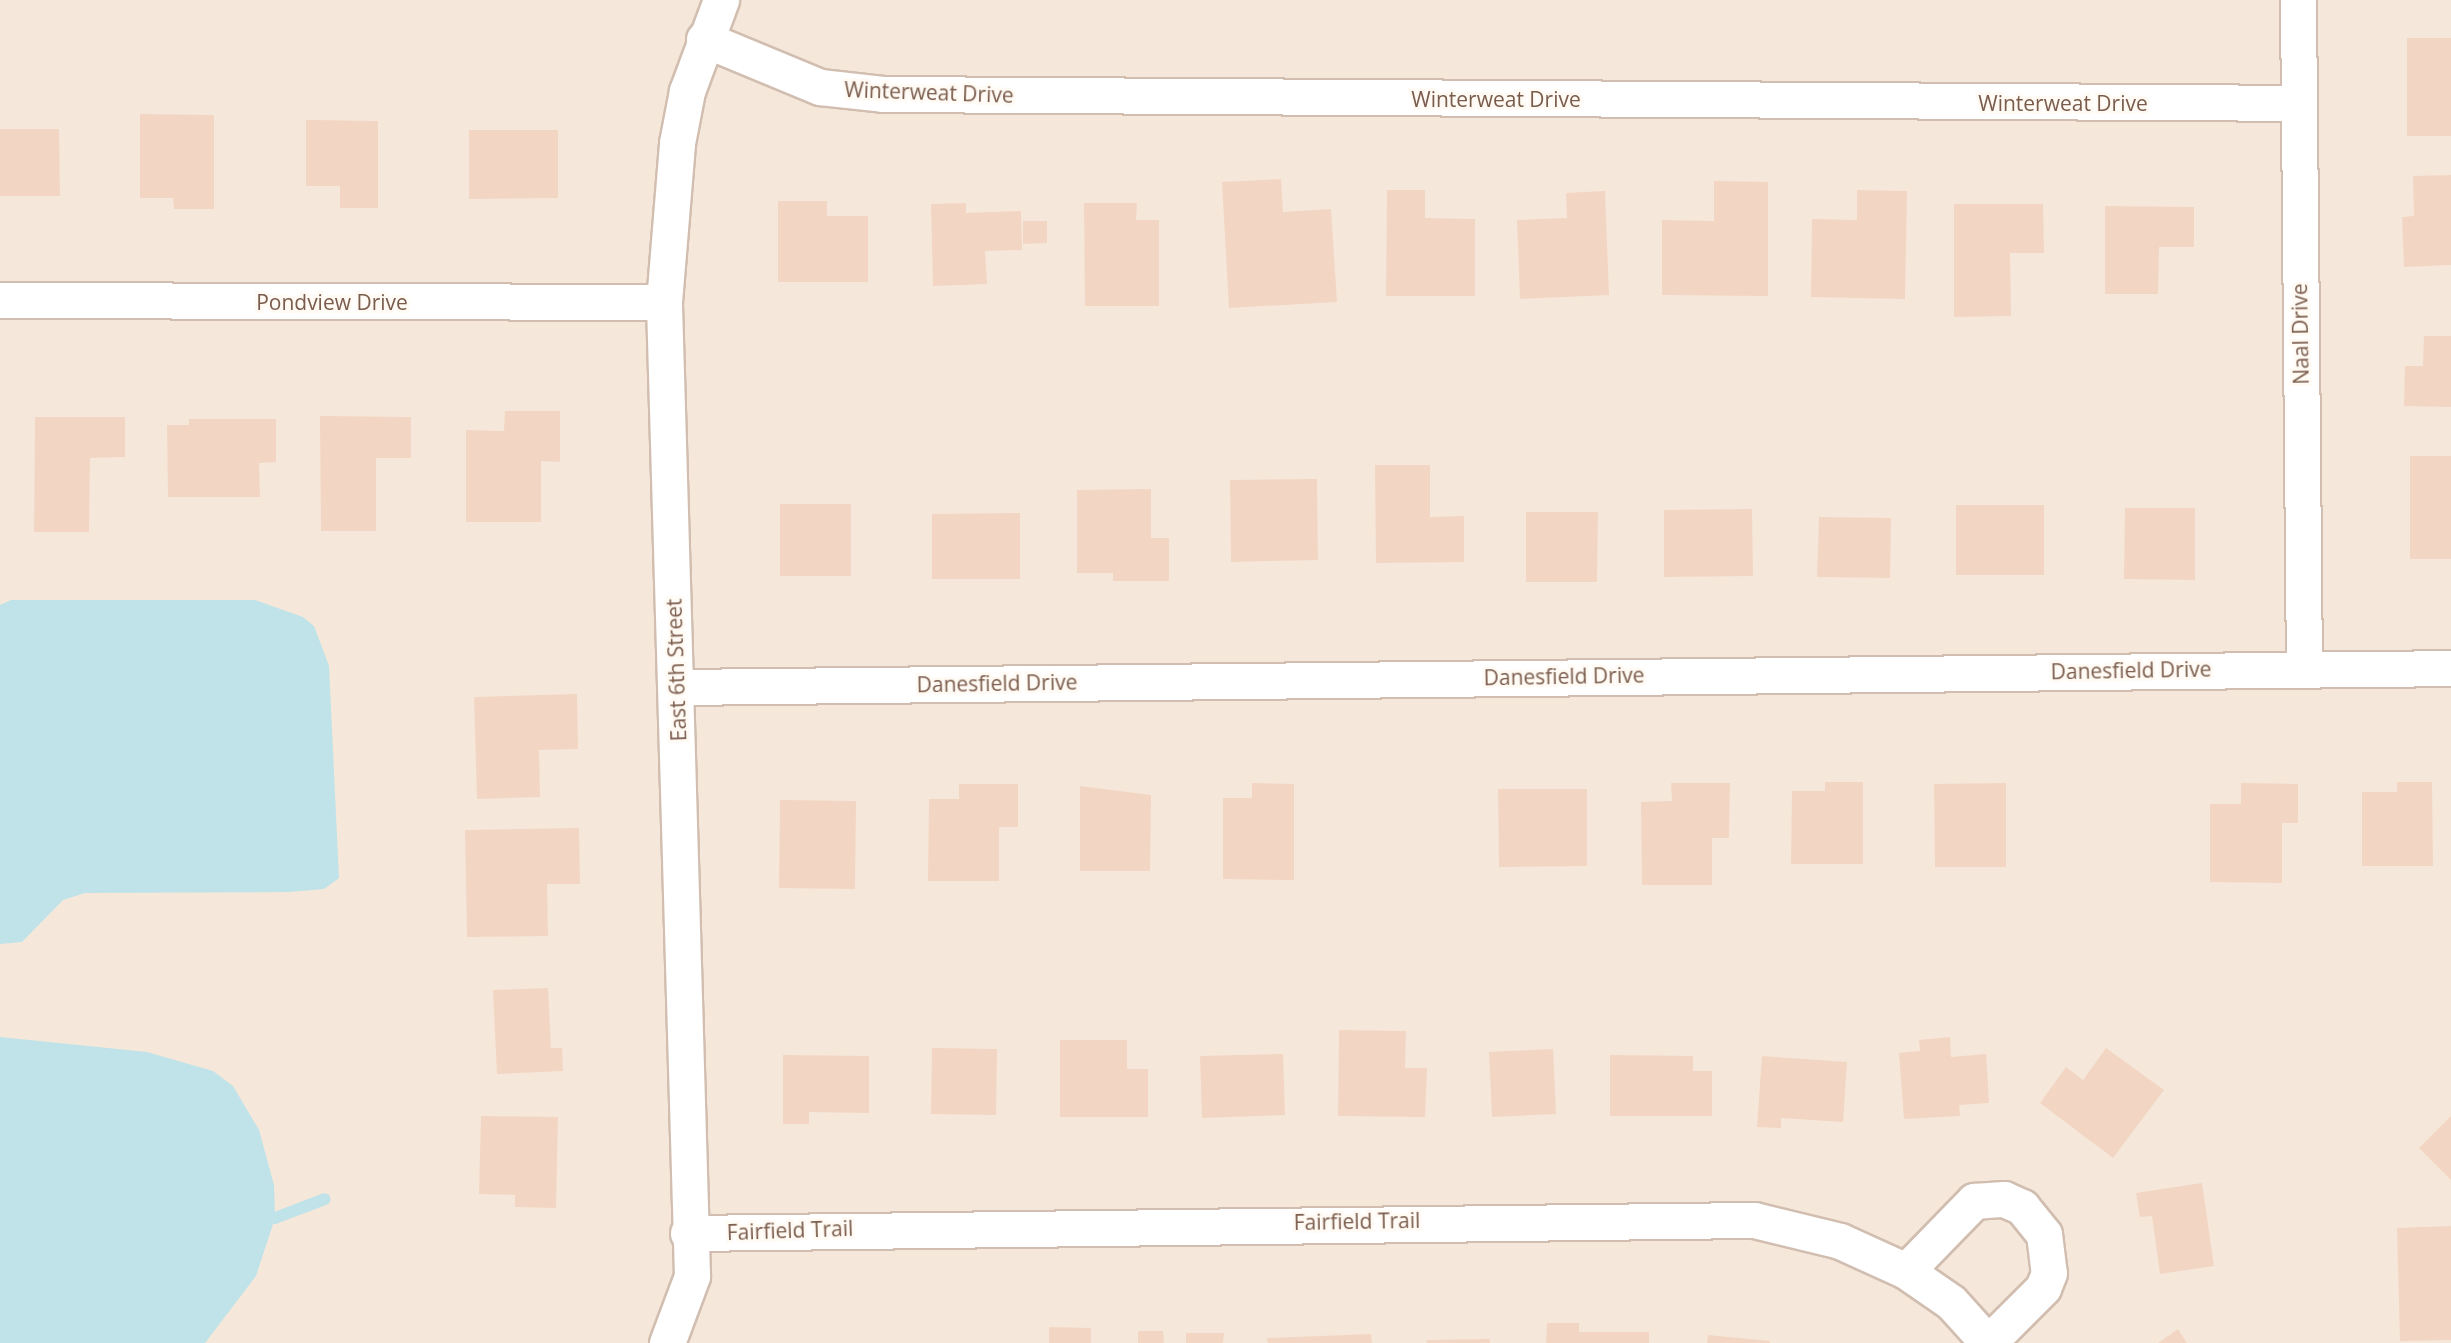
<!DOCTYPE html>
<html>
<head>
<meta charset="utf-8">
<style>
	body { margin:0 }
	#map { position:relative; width:2451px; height:1343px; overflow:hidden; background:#fdf6ec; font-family:"Open Sans",sans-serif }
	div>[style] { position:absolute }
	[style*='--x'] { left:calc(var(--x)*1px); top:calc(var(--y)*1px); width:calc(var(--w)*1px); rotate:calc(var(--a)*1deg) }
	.residential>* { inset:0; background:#f5e8da }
	.water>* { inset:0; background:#bfe3e8 }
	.stream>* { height:12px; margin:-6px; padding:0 6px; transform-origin:6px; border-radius:6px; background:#bfe3e8 }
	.building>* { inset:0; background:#f3d5c3 }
	.roads { filter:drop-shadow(2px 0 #d1beb0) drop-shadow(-2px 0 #d1beb0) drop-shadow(0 2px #d1beb0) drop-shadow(0 -2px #d1beb0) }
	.street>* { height:35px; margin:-17.5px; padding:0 17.5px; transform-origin:17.5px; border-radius:17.5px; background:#fff }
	span { translate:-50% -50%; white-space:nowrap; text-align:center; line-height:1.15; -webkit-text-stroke:6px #fffaf3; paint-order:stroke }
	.street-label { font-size:21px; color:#7a5c4d }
</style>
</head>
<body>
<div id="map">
	<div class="residential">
		<i style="clip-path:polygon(0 0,2451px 0,2451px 1343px,0 1343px)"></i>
	</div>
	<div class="water">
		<i style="clip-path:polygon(11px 600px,255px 600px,303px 617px,314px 626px,329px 666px,339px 878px,324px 889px,289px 892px,85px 893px,63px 900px,22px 942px,0 944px,0 605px)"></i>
		<i style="clip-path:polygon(0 1037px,147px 1052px,213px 1071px,233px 1086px,259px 1130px,274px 1185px,275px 1218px,256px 1276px,205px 1343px,0 1343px)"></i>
	</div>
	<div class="stream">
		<i style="--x:258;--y:1216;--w:17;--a:7"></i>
		<i style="--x:275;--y:1218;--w:53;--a:-20.8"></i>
	</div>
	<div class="building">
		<i style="clip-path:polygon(2407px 38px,2451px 38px,2451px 136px,2407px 136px)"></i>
		<i style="clip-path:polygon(140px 114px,214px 115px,214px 209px,174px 209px,173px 198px,140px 198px)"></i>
		<i style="clip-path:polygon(306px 120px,378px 121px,378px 208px,340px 208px,340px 186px,306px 186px)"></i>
		<i style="clip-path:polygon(0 129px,59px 129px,60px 196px,0 196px)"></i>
		<i style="clip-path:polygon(469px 130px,558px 130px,558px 198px,469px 199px)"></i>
		<i style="clip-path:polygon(2451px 175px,2451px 265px,2404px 267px,2402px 217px,2414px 216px,2413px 176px)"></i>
		<i style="clip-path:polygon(1281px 179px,1283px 212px,1331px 209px,1337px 302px,1229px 308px,1222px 182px)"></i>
		<i style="clip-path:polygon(1714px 181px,1768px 182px,1768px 296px,1662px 295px,1662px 220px,1714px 221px)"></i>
		<i style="clip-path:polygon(1387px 190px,1425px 190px,1425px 218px,1475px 219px,1475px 296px,1386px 296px)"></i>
		<i style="clip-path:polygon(1857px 190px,1907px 191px,1905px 299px,1811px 297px,1812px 219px,1857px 220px)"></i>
		<i style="clip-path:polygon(1605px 191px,1609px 295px,1520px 299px,1517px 220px,1567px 218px,1566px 193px)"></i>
		<i style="clip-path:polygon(778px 201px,827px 201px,827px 216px,868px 216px,868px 282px,778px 282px)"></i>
		<i style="clip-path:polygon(966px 203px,966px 213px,1021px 211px,1022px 250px,985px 251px,987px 284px,933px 286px,931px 204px)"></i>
		<i style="clip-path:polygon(1084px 203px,1137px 203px,1136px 220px,1159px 220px,1159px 306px,1085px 306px)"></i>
		<i style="clip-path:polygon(1954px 204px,2043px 204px,2044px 253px,2010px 253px,2011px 316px,1954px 317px)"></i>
		<i style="clip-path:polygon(2105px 206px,2194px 207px,2194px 247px,2159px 247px,2158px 294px,2105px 294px)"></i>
		<i style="clip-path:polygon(1023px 221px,1047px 221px,1047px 243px,1023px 244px)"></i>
		<i style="clip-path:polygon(2424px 336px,2451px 336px,2451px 407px,2404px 406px,2405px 366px,2423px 366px)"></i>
		<i style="clip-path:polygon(505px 411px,560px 411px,560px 462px,541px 461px,541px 522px,466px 522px,466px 430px,504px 431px)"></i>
		<i style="clip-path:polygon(320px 416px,411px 417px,411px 458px,376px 458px,376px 531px,321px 531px)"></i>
		<i style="clip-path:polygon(35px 417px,125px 417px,125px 457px,90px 458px,89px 532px,34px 532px)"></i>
		<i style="clip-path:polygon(189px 419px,276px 419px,276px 462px,259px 463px,260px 497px,168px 497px,167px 425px,189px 425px)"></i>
		<i style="clip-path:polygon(2410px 456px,2451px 456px,2451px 559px,2410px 559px)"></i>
		<i style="clip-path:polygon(1375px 465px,1430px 465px,1430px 517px,1464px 516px,1464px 562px,1376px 563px)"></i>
		<i style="clip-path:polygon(1317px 479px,1318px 560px,1231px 562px,1230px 480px)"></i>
		<i style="clip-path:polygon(1151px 489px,1151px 538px,1169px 538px,1169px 581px,1113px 581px,1113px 573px,1077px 573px,1077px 490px)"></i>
		<i style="clip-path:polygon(780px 504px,851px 504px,851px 576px,780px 576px)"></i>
		<i style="clip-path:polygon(1956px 505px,2044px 505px,2044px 575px,1956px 575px)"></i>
		<i style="clip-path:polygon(2125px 508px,2195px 508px,2195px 580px,2124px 579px)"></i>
		<i style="clip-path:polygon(1752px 509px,1753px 576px,1664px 577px,1664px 510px)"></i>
		<i style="clip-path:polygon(1526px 512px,1598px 512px,1597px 582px,1526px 582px)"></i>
		<i style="clip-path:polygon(1020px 513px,1020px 579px,932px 579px,932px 514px)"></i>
		<i style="clip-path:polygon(1819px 517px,1891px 518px,1890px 578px,1817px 577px)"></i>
		<i style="clip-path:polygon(577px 694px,578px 749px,539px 750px,540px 797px,477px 799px,474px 697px)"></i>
		<i style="clip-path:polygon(1825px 782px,1863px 782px,1863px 864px,1791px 864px,1792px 791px,1825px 791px)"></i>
		<i style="clip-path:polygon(2397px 782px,2432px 782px,2433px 866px,2362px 866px,2362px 792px,2397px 792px)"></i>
		<i style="clip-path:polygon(1252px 783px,1294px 784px,1294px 880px,1223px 879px,1223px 798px,1252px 798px)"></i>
		<i style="clip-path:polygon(1671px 783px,1730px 783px,1729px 838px,1712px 838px,1712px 885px,1642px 885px,1641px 802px,1672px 801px)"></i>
		<i style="clip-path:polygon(2006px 783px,2006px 867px,1935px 867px,1934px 784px)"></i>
		<i style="clip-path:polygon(2241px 783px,2298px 784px,2298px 823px,2282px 823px,2282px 883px,2210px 882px,2210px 804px,2241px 804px)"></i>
		<i style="clip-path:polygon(959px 784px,1018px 784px,1018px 827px,999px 827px,999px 881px,928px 881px,929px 799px,959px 799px)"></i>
		<i style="clip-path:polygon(1080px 786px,1151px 795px,1150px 871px,1080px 871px)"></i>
		<i style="clip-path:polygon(1498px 789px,1587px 789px,1587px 866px,1499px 867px)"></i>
		<i style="clip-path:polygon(780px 800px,856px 801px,855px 889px,779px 888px)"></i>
		<i style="clip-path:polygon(579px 828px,580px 884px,547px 884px,548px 936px,467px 937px,465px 830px)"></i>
		<i style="clip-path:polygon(548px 988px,551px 1048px,562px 1048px,563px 1071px,497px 1074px,493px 990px)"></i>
		<i style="clip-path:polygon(1339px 1030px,1406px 1031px,1405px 1068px,1427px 1068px,1425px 1117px,1338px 1116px)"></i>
		<i style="clip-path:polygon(1950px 1037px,1951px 1057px,1986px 1054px,1989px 1103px,1959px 1105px,1960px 1116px,1904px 1119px,1899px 1053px,1920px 1051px,1919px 1040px)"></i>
		<i style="clip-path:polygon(1060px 1040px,1127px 1040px,1127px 1069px,1148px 1069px,1148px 1117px,1060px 1117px)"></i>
		<i style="clip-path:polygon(932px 1048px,997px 1049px,996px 1115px,931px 1114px)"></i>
		<i style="clip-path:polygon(2106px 1048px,2164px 1090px,2113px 1158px,2040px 1103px,2066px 1067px,2083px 1080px)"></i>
		<i style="clip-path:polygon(1553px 1049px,1556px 1114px,1492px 1117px,1489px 1052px)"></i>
		<i style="clip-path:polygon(1283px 1054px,1285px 1115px,1202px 1118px,1200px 1056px)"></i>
		<i style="clip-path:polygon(783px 1055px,869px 1056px,869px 1113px,809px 1112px,809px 1124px,783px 1124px)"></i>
		<i style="clip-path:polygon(1610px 1055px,1693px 1056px,1693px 1071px,1712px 1071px,1712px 1116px,1610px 1116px)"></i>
		<i style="clip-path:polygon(1762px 1056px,1847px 1062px,1843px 1122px,1781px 1118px,1781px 1128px,1757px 1127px)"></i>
		<i style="clip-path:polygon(481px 1116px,558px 1117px,556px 1208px,515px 1207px,515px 1195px,479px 1194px)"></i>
		<i style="clip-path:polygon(2451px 1116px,2451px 1180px,2419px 1148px)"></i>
		<i style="clip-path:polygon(2202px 1183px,2214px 1266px,2160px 1274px,2152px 1216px,2140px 1217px,2136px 1193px)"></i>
		<i style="clip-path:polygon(2451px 1226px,2451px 1340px,2400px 1341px,2397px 1228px)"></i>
		<i style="clip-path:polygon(1547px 1323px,1579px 1323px,1579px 1332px,1649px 1332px,1649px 1343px,1546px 1343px)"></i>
		<i style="clip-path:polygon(1049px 1327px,1091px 1328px,1091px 1343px,1049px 1343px)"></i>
		<i style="clip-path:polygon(2178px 1329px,2187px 1343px,2158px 1343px)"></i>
		<i style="clip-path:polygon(1138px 1331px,1163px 1331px,1164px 1343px,1138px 1343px)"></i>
		<i style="clip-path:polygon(1186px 1333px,1224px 1333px,1223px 1343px,1186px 1343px)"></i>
		<i style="clip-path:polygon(1371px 1334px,1372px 1343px,1268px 1343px,1267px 1338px)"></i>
		<i style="clip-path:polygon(1708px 1335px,1770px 1341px,1770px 1343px,1707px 1343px)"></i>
		<i style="clip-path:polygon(1490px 1339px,1490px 1343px,1427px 1343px,1426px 1340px)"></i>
	</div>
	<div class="roads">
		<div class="street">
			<i style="--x:2298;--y:0;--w:668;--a:89.49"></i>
			<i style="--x:704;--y:39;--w:126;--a:22.5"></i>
			<i style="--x:820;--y:87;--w:63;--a:6.3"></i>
			<i style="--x:883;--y:94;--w:1414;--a:0.36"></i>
			<i style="--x:0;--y:300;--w:664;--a:0.17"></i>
			<i style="--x:676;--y:687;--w:1775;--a:-0.61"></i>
			<i style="--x:688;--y:1233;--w:1066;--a:-0.7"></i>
			<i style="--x:1754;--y:1220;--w:89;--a:13.7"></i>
			<i style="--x:1840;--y:1241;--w:72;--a:24.4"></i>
			<i style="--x:1906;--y:1271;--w:55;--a:34.6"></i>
			<i style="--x:1951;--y:1302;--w:55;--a:47.9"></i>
			<i style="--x:1906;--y:1271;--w:98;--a:-45.8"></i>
			<i style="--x:1974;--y:1201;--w:30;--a:-4"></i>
			<i style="--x:2004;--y:1199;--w:20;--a:24"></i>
			<i style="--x:2022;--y:1207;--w:35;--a:51"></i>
			<i style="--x:2044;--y:1234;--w:39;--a:83"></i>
			<i style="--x:2049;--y:1273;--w:16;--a:112"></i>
			<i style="--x:2043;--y:1288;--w:78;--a:135"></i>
			<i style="--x:667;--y:1343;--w:72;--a:-69.5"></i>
			<i style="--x:692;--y:1276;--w:974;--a:-91.65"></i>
			<i style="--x:664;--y:302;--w:160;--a:-85.3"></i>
			<i style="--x:677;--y:143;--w:53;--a:-79.1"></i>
			<i style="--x:687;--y:91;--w:97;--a:-69.5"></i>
		</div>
	</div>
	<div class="street-label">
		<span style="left:929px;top:92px;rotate:2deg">Winterweat Drive</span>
		<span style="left:1496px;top:99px">Winterweat Drive</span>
		<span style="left:2063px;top:103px">Winterweat Drive</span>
		<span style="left:332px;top:302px">Pondview Drive</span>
		<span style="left:2300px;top:334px;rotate:-91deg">Naal Drive</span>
		<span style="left:676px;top:670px;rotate:-92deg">East 6th Street</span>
		<span style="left:2131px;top:670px;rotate:-1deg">Danesfield Drive</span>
		<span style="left:1564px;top:676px;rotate:-1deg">Danesfield Drive</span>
		<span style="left:997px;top:683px;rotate:-1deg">Danesfield Drive</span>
		<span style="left:1357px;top:1221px;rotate:-1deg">Fairfield Trail</span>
		<span style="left:790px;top:1230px;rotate:-2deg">Fairfield Trail</span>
	</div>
</div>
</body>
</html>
